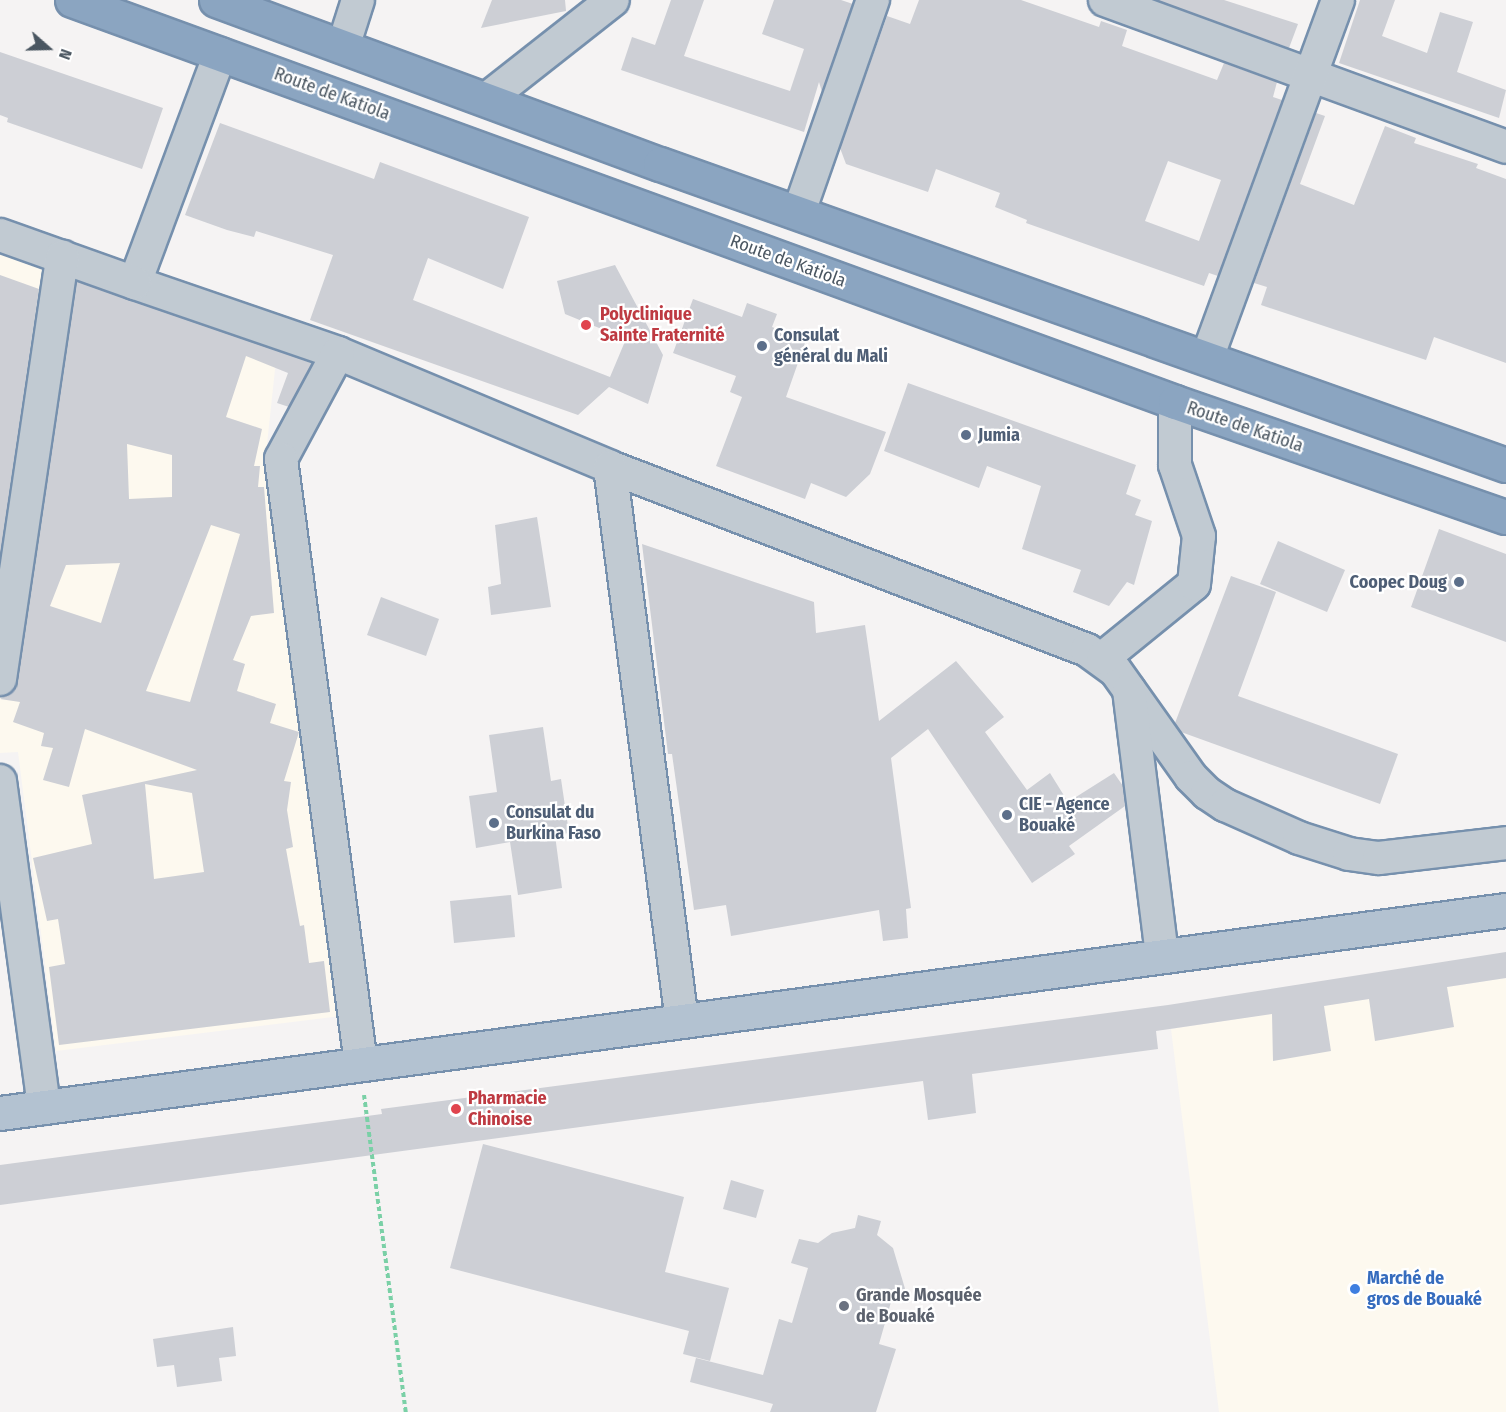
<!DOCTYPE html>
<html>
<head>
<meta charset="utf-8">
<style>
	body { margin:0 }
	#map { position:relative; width:1506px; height:1412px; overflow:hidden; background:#f5f3f3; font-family:"Fira Sans Condensed",sans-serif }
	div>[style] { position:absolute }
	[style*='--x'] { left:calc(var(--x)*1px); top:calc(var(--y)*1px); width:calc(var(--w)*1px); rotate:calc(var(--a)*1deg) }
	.commercial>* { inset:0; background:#fdf9ef }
	.building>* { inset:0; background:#cdcfd5 }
	.path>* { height:4px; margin-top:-2px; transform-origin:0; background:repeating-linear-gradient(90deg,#7ad0a6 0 4.5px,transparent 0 7.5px) }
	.roads { filter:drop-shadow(2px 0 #7690ad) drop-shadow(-2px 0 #7690ad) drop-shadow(0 2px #7690ad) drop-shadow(0 -2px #7690ad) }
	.minor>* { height:32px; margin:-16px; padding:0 16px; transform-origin:16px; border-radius:16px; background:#c1cad2 }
	.major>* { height:33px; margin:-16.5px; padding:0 16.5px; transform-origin:16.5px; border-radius:16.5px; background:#b3c2d1 }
	.highway>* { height:33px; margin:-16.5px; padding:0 16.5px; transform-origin:16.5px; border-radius:16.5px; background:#8ba5c1 }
	.dots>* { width:16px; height:16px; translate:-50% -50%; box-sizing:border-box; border:3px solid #fff; border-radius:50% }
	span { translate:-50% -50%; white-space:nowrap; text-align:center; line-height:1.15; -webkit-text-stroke:4.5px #fff; paint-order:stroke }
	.street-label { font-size:18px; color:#4a5661 }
	.health-label { font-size:18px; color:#be3a42; font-weight:700 }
	.left { translate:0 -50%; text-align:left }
	.service-label { font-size:18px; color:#4e5e75; font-weight:700 }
	.right { translate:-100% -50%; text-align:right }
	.shop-label { font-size:18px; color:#366cbe; font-weight:700 }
	.worship-label { font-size:18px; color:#5b616d; font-weight:700 }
	.north { position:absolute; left:18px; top:18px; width:60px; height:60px; -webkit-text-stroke:4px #fff; paint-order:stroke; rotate:110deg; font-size:16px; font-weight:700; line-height:24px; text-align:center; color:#4a5661 }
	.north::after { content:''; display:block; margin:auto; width:21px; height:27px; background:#4a5661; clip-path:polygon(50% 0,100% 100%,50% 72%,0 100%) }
</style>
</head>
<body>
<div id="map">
	<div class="commercial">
		<i style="clip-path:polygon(0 242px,291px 342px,286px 354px,277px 351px,265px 463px,271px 463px,341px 1016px,56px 1051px,18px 752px,0 753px)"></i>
		<i style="clip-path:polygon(1506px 978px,1506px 1412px,1219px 1412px,1171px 1029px)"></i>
	</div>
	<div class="building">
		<i style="clip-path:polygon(492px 0,565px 0,566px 11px,481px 28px)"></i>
		<i style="clip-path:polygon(671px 0,704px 0,684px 56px,790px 91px,804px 49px,762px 34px,774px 0,841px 0,853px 4px,822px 92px,819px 82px,804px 132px,621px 70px,632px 37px,655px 45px)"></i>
		<i style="clip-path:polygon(evenodd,919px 0,1021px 0,1099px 27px,1101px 21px,1127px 30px,1122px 46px,1217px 80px,1224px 63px,1277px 82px,1273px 97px,1282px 100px,1218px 276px,1209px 273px,1204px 286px,1026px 223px,1027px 220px,995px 207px,1000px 193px,936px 169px,928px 192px,846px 164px,840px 148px,887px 16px,910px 24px,919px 0,1168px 161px,1221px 180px,1199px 241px,1145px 221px,1168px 161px)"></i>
		<i style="clip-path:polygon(1157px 0,1224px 0,1298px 24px,1289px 48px)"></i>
		<i style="clip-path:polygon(1360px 0,1395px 0,1382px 36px,1427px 53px,1440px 12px,1473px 22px,1457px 72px,1506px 90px,1499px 118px,1339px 63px)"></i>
		<i style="clip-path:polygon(0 52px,163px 108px,142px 169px,7px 122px,8px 118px,0 115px)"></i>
		<i style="clip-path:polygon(1316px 113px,1325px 116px,1300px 184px,1354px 205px,1385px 126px,1416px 138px,1414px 143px,1478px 164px,1476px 168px,1506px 179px,1506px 363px,1434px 337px,1426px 360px,1261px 305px,1267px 287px,1254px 283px)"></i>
		<i style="clip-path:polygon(220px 123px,374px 179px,380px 162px,529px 217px,503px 289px,428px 258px,413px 300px,610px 377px,626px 339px,565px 314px,557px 281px,615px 265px,663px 355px,648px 404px,609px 387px,578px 415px,310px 320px,333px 255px,256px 231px,254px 237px,227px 230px,185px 215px)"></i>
		<i style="clip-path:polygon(0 275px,39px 289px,0 555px)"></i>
		<i style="clip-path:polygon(evenodd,77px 281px,312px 363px,289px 407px,277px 403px,288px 373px,246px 356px,226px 417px,262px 429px,254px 466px,260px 466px,258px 487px,264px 487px,274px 613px,251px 616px,233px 660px,245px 664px,237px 691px,276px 704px,270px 723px,299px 732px,284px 781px,291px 782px,287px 810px,293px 847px,286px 849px,300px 926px,304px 925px,309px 963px,324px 961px,330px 1012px,59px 1045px,49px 967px,65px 964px,58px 919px,47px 921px,33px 858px,92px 844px,82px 795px,197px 770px,85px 729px,69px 787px,43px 780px,53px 748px,41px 746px,44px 733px,13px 722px,20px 702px,0 699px,14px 691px,18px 682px,77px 281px,127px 444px,172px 455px,172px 497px,129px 499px,127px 444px,77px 281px,211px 525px,240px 534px,190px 702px,146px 691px,211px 525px,77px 281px,120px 563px,101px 623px,50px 606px,66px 565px,120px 563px,77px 281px,145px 784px,192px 793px,204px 872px,154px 879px,145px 784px)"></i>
		<i style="clip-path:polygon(693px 299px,742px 317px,747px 303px,777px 314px,772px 327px,806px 340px,786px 397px,886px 432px,870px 474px,846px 497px,811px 483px,805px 499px,716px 466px,742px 397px,730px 392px,736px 376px,673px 353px)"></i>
		<i style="clip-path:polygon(908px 383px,1136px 465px,1126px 494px,1141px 500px,1135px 515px,1152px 521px,1134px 585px,1127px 582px,1109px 606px,1073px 592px,1081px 570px,1022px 549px,1041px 486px,987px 466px,979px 488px,884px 451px)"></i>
		<i style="clip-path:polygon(537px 517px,551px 607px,491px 615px,488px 587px,501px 584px,495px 525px)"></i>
		<i style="clip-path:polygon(1439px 529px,1506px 554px,1506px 642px,1411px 607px)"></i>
		<i style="clip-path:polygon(1278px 541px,1345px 570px,1327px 612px,1260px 584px)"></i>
		<i style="clip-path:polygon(642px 544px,814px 602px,816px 633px,865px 625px,879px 721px,956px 661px,1004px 717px,985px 732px,1027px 790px,1050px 773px,1068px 802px,1114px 773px,1123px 786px,1125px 806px,1069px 846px,1075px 854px,1032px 883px,928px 729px,891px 758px,911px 908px,906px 909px,908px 938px,883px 941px,879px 910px,731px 936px,726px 905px,694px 910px,672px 754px,668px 754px)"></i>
		<i style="clip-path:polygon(1231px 576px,1276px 592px,1238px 696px,1398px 754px,1380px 804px,1181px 732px,1175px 723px)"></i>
		<i style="clip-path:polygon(381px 597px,439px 619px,426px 656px,367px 635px)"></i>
		<i style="clip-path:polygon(543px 727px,551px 781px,561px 779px,569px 833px,555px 835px,562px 888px,518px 895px,510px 842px,476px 848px,469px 796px,497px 792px,489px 735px)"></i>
		<i style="clip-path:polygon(511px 895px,515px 937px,454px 943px,450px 901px)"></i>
		<i style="clip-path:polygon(1506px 952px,1506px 978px,1447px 987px,1454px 1027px,1375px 1041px,1369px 999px,1324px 1006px,1331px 1051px,1273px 1061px,1272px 1014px,1156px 1031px,1158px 1049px,972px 1074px,976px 1113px,928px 1120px,923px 1081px,0 1205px,0 1165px,382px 1114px,381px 1109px,1168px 1005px)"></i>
		<i style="clip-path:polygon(483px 1144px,684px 1197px,665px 1272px,729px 1288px,710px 1361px,683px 1354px,689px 1331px,450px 1268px)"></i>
		<i style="clip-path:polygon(731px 1180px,764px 1190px,756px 1218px,723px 1209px)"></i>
		<i style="clip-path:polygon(858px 1215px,881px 1221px,877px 1235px,893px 1248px,906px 1292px,895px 1288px,879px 1344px,896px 1349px,876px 1412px,770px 1412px,773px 1404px,690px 1382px,696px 1358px,763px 1375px,779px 1319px,792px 1323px,808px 1268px,791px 1263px,799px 1239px,818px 1243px,832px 1233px,855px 1228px)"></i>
		<i style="clip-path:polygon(233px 1327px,236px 1356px,219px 1358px,222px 1381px,177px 1387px,174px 1365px,157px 1367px,153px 1339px)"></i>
	</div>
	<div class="path">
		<i style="--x:364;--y:1095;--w:320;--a:82.5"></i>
	</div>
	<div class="roads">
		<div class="minor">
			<i style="--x:1105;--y:0;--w:427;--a:20.1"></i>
			<i style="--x:343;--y:47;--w:49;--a:-72.3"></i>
			<i style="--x:220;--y:54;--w:244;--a:110.4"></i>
			<i style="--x:135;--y:283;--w:215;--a:19"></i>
			<i style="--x:338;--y:353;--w:295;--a:22.7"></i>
			<i style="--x:610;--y:467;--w:511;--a:20.99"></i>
			<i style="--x:1087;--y:650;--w:34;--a:36"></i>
			<i style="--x:1115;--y:670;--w:131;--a:54.6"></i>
			<i style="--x:1191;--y:777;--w:23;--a:45"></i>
			<i style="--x:1207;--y:793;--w:22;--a:34"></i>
			<i style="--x:1225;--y:805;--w:81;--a:24"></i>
			<i style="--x:1299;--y:838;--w:52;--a:17.7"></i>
			<i style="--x:1349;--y:854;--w:30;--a:8"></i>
			<i style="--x:1379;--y:858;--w:128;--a:-6.7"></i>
			<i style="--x:487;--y:99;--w:160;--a:-38.2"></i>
			<i style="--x:799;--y:212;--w:225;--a:-70.8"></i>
			<i style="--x:0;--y:235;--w:143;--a:19.6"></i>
			<i style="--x:338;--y:353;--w:120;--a:118.3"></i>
			<i style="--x:281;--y:459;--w:610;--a:82.47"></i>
			<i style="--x:1207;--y:358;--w:381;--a:-69.9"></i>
			<i style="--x:610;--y:467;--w:559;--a:82.6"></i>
			<i style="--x:1103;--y:658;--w:117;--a:-39.1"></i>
			<i style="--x:1194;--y:584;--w:48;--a:-84.1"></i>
			<i style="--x:1199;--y:536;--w:75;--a:-108.7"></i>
			<i style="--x:1175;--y:465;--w:63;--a:-90"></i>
			<i style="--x:0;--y:679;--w:427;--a:-81.6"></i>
			<i style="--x:1129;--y:690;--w:267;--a:82.9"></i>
			<i style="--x:0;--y:781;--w:330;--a:82.3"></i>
		</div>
		<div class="major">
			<i style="--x:0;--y:1113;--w:1520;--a:-7.68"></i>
		</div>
		<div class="highway">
			<i style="--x:72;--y:0;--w:1174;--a:20.02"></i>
			<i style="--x:1175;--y:402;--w:350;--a:19.2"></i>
			<i style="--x:216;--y:0;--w:473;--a:20.3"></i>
			<i style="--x:660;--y:164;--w:898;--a:19.59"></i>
		</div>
	</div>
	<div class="dots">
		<i style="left:586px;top:325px;background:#e0444e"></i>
		<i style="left:762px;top:346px;background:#5c6f8a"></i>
		<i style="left:966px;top:435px;background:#5c6f8a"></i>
		<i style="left:1459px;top:582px;background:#5c6f8a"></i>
		<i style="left:1007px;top:815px;background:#5c6f8a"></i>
		<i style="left:494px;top:823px;background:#5c6f8a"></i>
		<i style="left:456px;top:1109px;background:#e0444e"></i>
		<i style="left:1355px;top:1289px;background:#3f7fe0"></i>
		<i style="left:844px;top:1306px;background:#6b7280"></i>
	</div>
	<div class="street-label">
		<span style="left:332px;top:94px;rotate:20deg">Route de Katiola</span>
		<span style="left:788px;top:261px;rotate:20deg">Route de Katiola</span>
		<span style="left:1245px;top:427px;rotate:19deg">Route de Katiola</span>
	</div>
	<div class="health-label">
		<span class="left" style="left:600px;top:325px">Polyclinique<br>Sainte Fraternité</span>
		<span class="left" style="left:468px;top:1109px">Pharmacie<br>Chinoise</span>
	</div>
	<div class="service-label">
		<span class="left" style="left:774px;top:346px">Consulat<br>général du Mali</span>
		<span class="left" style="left:978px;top:435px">Jumia</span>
		<span class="right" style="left:1447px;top:582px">Coopec Doug</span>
		<span class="left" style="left:1019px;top:815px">CIE - Agence<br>Bouaké</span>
		<span class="left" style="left:506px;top:823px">Consulat du<br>Burkina Faso</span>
	</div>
	<div class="shop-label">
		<span class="left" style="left:1367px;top:1289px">Marché de<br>gros de Bouaké</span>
	</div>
	<div class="worship-label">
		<span class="left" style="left:856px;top:1306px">Grande Mosquée<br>de Bouaké</span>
	</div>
	<div class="north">N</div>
</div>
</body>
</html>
